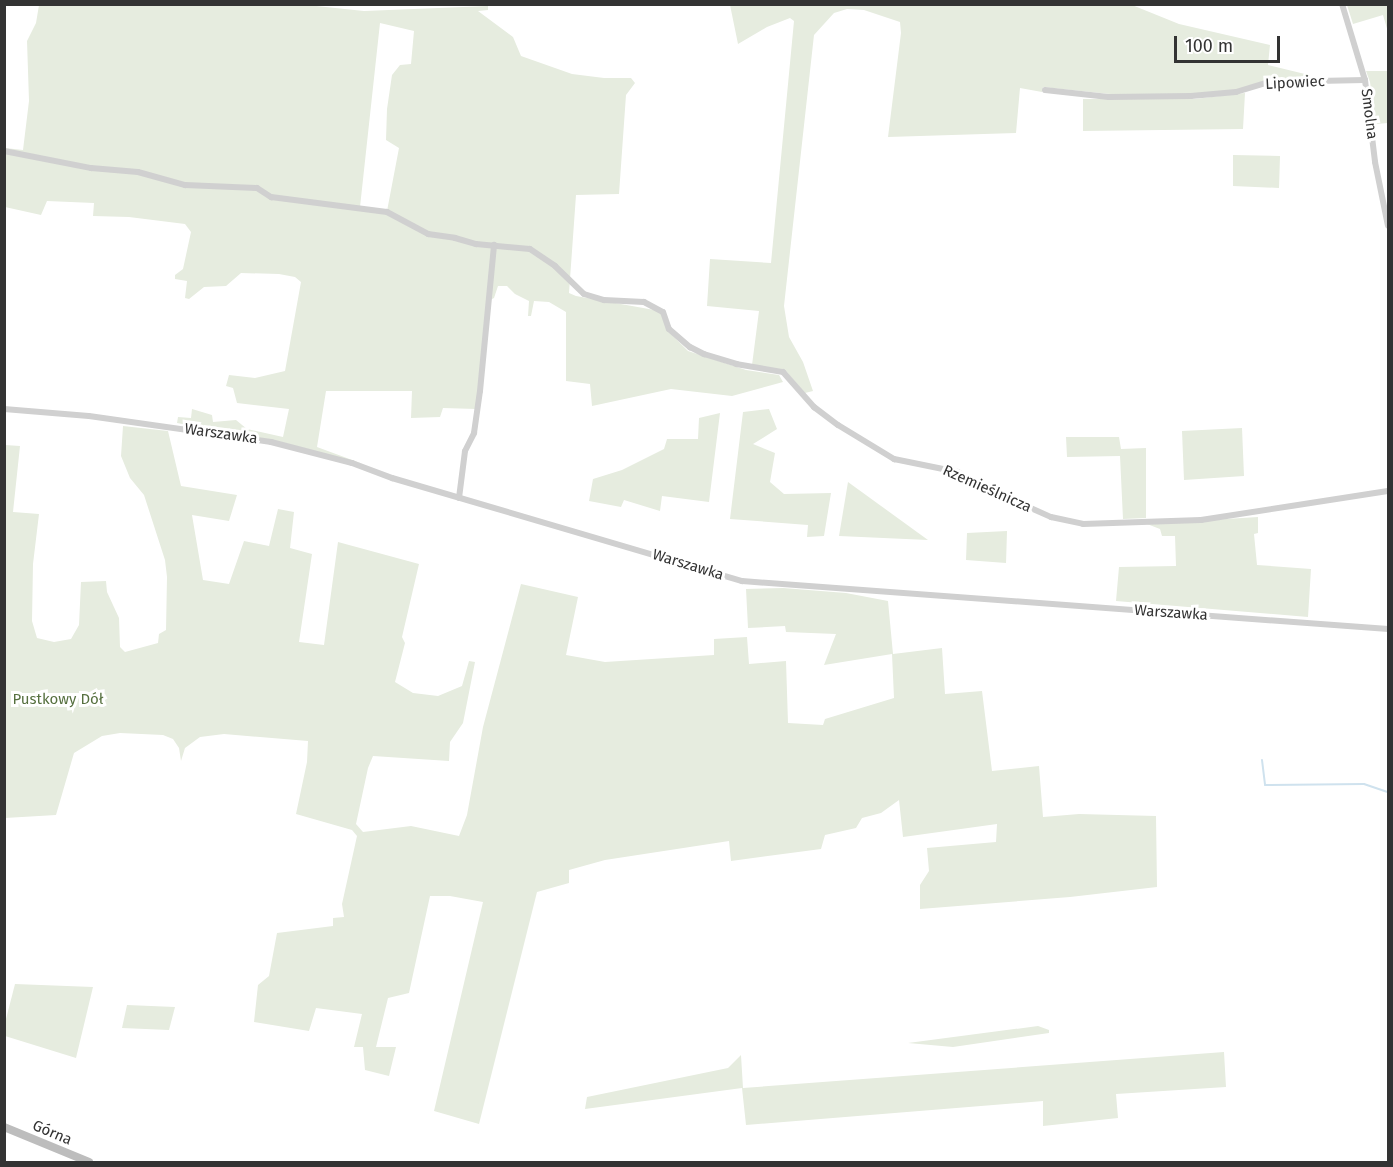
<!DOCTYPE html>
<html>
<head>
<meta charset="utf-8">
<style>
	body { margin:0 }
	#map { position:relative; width:1393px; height:1167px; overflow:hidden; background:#fff; font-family:"Fira Sans",sans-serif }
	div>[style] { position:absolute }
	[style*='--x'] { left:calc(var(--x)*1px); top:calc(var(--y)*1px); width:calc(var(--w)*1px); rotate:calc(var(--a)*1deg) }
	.green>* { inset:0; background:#e6ecdf }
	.stream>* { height:2px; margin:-1px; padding:0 1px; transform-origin:1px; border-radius:1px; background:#cfe2ee }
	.street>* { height:6px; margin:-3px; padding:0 3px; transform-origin:3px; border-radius:3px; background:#d0d0d0 }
	.secondary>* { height:8px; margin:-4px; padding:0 4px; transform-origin:4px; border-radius:4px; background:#bdbdbd }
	span { translate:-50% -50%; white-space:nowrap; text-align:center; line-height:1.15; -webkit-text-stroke:6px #fff; paint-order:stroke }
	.street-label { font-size:15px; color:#333 }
	.park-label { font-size:15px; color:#56703f }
	.frame { position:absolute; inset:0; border:6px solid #333; pointer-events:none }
	.scale { position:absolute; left:1174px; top:36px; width:106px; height:27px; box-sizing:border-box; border:3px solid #333; border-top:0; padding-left:8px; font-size:18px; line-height:21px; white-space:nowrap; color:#333; -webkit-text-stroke:4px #fff; paint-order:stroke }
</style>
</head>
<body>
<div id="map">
	<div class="green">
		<i style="clip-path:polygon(evenodd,297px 4px,364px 11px,488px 6px,488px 10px,478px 11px,513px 37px,521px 56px,572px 74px,604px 78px,631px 78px,635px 83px,626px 95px,619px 194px,576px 195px,569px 293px,576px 296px,660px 311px,667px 330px,688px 351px,746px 370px,779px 375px,783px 382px,732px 396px,671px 389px,592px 406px,590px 384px,566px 381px,566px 312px,549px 302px,534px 301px,531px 316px,528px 316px,529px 301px,515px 294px,507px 286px,498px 286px,494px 298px,488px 301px,476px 409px,443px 408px,440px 417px,411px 418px,412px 391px,326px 391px,317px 447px,363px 464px,281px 442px,177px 423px,178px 417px,191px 418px,192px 409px,212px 415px,213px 422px,236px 420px,247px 429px,283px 437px,289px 409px,237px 403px,233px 388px,226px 386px,229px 375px,255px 378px,285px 371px,301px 282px,295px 277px,279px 274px,241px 273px,226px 286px,204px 287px,189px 299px,185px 298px,187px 281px,175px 279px,175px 275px,183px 269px,191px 232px,185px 224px,129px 217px,93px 216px,94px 203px,47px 201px,41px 215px,5px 207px,5px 148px,23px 150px,29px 101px,27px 41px,36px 23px,39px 5px,297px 4px,380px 23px,414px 31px,411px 64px,400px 65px,392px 75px,387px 109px,386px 140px,399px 148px,387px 211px,360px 207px,380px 23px)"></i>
		<i style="clip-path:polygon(730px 5px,1132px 5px,1179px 24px,1270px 45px,1268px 65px,1309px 75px,1310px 79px,1277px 79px,1240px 89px,1200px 94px,1110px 94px,1043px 87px,1042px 92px,1020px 88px,1016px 133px,888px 137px,901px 33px,900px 22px,864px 10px,847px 9px,834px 13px,814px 35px,784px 306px,789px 337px,803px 362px,813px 391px,805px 393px,785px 370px,752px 365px,759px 311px,707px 306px,710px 259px,771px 263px,794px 21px,790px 18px,767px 27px,738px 44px)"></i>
		<i style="clip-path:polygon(1347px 5px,1388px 5px,1388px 32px,1383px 15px,1353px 24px)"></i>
		<i style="clip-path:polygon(1366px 71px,1388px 71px,1388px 123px,1376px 124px,1370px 82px)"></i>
		<i style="clip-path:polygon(1245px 93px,1243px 129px,1083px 131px,1083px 99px,1195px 99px)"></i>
		<i style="clip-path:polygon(1233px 155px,1280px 156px,1279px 188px,1233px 186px)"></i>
		<i style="clip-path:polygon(769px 409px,777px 429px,753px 444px,775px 453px,770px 482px,784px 494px,831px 493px,824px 536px,807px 537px,808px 525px,730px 519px,743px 412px)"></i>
		<i style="clip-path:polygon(720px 413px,709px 502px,662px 496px,660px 511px,624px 500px,621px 507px,589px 501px,593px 479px,622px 470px,664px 449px,667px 439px,698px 439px,699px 418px)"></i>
		<i style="clip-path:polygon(123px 426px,168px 431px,181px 486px,237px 495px,229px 521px,192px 515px,203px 580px,229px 584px,244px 541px,269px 546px,278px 509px,294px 512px,290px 548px,312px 554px,299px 642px,324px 645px,338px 542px,419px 564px,402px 637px,405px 643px,395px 682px,413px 693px,438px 696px,462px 686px,469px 661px,475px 662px,463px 723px,450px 742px,449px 761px,373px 756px,368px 768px,356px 824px,363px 832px,411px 826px,459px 836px,467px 815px,483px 727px,521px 584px,578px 597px,566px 655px,605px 662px,714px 655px,714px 639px,747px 637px,749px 664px,786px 661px,788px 723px,823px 725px,825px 719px,894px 698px,892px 654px,824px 665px,836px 634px,786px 632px,785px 626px,748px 628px,746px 589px,783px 588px,846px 593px,888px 601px,893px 654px,942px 648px,945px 694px,982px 691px,992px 771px,1039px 766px,1043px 817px,1079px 814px,1156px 816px,1157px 887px,1070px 897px,920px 909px,920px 885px,929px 871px,927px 848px,996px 842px,997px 824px,903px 837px,899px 800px,881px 813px,862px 818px,856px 828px,825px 835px,821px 849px,731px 861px,729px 841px,605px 860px,569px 870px,569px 883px,537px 892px,479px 1124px,434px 1111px,483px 902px,450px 896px,430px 896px,409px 993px,388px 998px,376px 1047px,396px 1047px,389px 1076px,365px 1070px,363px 1047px,354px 1047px,362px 1014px,316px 1008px,309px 1031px,254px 1022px,258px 985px,269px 976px,277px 933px,333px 926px,333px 918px,344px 917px,342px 904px,357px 836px,352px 830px,296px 814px,307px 762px,308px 741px,224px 734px,200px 737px,185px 748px,181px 761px,179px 748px,173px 739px,163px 735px,120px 733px,102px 736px,74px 753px,56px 815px,5px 818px,5px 445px,20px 446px,13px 512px,39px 514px,33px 564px,32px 621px,37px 638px,54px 642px,71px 639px,79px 625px,81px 582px,106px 581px,107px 592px,119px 618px,120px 647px,125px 652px,158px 643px,159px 634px,166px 630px,167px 577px,165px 560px,144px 495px,130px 478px,121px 456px)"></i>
		<i style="clip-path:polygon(1242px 428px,1244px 476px,1184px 480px,1182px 431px)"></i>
		<i style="clip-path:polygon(1066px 437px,1119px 437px,1121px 449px,1146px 448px,1146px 518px,1123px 519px,1120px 456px,1067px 457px)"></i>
		<i style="clip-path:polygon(848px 482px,928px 540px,839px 536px)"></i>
		<i style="clip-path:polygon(1258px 517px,1258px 533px,1254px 534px,1257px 565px,1311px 569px,1308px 617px,1116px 601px,1119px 567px,1176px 566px,1175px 536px,1162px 536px,1160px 529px,1147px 524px)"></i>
		<i style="clip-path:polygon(1007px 531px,1006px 563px,966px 560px,967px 533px)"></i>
		<i style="clip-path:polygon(15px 984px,93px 987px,76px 1058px,5px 1036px,5px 1023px)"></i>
		<i style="clip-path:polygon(127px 1005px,175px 1007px,169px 1030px,122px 1028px)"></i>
		<i style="clip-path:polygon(1038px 1026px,1049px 1030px,1049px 1033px,953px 1047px,908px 1043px)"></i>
		<i style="clip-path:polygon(1224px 1052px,1226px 1087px,1116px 1094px,1118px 1118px,1043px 1126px,1043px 1101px,746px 1125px,742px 1088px,585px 1109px,587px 1097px,728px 1068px,741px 1055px,743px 1088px)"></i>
	</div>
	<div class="stream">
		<i style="--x:1262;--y:760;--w:25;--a:83"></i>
		<i style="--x:1265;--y:785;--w:99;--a:-0.6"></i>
		<i style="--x:1364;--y:784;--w:24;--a:19"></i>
	</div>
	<div class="street">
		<i style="--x:1342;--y:4;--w:79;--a:73.2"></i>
		<i style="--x:1365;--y:80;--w:83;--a:83"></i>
		<i style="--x:1375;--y:162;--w:65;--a:78.5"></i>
		<i style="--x:1045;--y:90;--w:64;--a:6.2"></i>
		<i style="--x:1109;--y:97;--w:82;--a:-0.7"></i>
		<i style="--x:1191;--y:96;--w:45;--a:-5.1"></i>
		<i style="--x:1236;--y:92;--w:34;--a:-17"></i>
		<i style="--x:1269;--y:82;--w:96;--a:-1.2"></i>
		<i style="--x:4;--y:151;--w:89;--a:11.1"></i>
		<i style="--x:91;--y:168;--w:47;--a:4.9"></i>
		<i style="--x:138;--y:172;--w:49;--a:15.5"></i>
		<i style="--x:185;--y:185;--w:72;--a:2.4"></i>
		<i style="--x:257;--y:188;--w:17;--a:33"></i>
		<i style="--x:271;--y:197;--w:117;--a:7.4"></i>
		<i style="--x:387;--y:212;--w:47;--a:28.2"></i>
		<i style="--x:428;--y:234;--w:27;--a:8"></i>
		<i style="--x:455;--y:238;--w:22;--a:16"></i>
		<i style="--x:476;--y:244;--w:54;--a:5.3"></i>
		<i style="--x:530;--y:249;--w:30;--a:34"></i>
		<i style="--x:555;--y:266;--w:40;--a:44"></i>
		<i style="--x:584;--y:294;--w:21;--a:17"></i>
		<i style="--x:604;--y:300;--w:40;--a:2.9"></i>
		<i style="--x:644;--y:302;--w:21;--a:28"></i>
		<i style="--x:663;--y:312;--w:18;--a:71"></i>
		<i style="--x:669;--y:329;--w:28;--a:41"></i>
		<i style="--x:690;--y:347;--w:16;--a:27"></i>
		<i style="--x:704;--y:354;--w:34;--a:17"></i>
		<i style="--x:736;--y:364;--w:48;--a:9.7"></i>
		<i style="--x:783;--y:372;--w:47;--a:48.5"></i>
		<i style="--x:814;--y:407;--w:30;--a:37"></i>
		<i style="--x:838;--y:425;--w:66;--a:31.3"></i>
		<i style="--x:894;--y:459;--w:65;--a:11.5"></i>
		<i style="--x:958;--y:472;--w:25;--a:32"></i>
		<i style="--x:979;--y:485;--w:79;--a:24"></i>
		<i style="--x:1051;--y:517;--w:33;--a:12"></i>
		<i style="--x:1083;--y:524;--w:118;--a:-1.9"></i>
		<i style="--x:1201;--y:520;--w:189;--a:-8.8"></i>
		<i style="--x:4;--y:409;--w:85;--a:4.7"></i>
		<i style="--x:89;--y:416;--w:184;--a:8.1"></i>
		<i style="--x:271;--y:442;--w:84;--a:14.5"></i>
		<i style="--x:352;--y:463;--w:43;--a:20.6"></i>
		<i style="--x:392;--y:478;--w:365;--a:16.4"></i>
		<i style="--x:742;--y:581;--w:648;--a:4.25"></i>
		<i style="--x:459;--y:498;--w:47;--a:-82.7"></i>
		<i style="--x:465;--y:451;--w:20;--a:-63"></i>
		<i style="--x:474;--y:433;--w:42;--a:-81.9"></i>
		<i style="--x:480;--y:391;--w:147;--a:-84.5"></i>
	</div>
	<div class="secondary">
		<i style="--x:4;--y:1127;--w:92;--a:22.4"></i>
	</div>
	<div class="street-label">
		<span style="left:1295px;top:83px;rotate:-3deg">Lipowiec</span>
		<span style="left:1369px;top:114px;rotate:83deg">Smolna</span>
		<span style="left:221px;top:434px;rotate:8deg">Warszawka</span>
		<span style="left:987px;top:489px;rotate:24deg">Rzemieślnicza</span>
		<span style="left:688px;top:565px;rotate:17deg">Warszawka</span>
		<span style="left:1171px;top:613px;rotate:4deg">Warszawka</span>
		<span style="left:52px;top:1133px;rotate:23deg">Górna</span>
	</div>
	<div class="park-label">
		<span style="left:58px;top:700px">Pustkowy Dół</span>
	</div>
	<div class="frame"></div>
	<div class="scale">100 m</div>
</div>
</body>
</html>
